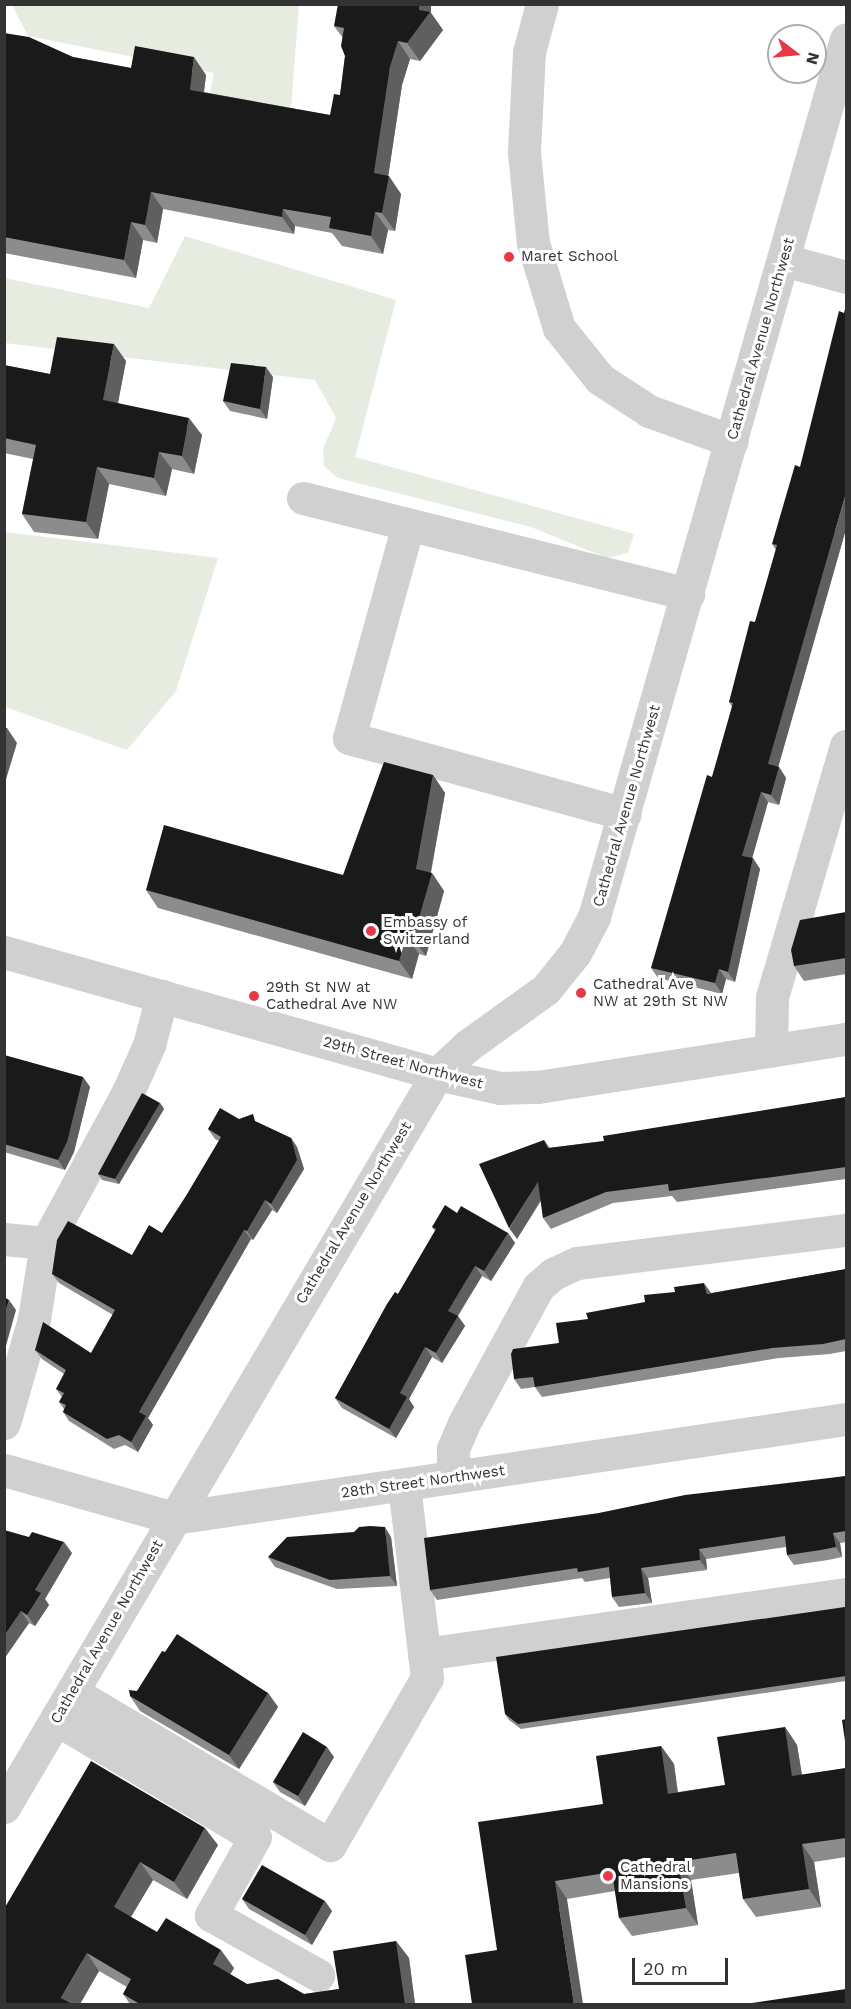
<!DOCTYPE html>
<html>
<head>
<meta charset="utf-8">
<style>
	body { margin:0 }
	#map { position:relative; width:851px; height:2009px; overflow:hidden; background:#fff; font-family:"Work Sans",sans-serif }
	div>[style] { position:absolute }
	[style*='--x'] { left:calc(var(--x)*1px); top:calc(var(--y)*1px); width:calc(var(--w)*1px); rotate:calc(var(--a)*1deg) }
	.green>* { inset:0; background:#e6ecdf }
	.minor>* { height:33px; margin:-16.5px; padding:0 16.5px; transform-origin:16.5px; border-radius:16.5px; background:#d0d0d0 }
	.wall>* { inset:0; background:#8c8c8c }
	.shaded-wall>* { inset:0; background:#5f5f5f }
	.building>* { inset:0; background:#1a1a1a }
	.dots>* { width:16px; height:16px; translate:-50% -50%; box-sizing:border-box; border:3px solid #fff; border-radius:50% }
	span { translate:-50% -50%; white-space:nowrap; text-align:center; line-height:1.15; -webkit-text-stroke:6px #fff; paint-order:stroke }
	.poi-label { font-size:15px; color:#333 }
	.left { translate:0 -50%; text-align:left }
	.street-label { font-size:15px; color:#333 }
	.frame { position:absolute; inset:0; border:6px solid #333; pointer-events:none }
	.north { position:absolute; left:767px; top:24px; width:60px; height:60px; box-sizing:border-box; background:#fff; border:2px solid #adadad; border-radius:50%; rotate:106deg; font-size:16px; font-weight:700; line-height:24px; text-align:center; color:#333 }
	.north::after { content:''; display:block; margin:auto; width:21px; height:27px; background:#e63946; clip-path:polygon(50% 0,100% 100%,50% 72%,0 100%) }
	.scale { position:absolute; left:632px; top:1958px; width:96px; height:27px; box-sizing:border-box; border:3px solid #333; border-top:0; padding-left:8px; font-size:18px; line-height:21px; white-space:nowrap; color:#333; -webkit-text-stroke:4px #fff; paint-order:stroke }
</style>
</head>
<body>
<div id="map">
	<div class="green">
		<i style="clip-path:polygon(12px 5px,299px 5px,291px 109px,210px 93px,214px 73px,28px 36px)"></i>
		<i style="clip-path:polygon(185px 236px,396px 300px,355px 457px,634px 534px,628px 553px,607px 558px,531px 527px,338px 478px,324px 466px,323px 449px,336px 418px,315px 380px,5px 343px,5px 278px,149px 308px)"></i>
		<i style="clip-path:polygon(5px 532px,218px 558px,176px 691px,127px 750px,5px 707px)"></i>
	</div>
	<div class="minor">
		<i style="--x:542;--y:4;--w:50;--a:105.2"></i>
		<i style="--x:529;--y:52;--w:100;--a:92.9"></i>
		<i style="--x:524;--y:152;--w:91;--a:84.4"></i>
		<i style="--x:533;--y:243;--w:89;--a:73"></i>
		<i style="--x:559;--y:328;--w:65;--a:51.2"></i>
		<i style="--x:600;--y:379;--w:59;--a:33.1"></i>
		<i style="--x:649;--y:411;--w:88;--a:19.9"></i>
		<i style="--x:784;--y:260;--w:64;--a:15.3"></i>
		<i style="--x:303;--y:498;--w:397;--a:14"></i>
		<i style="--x:408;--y:525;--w:221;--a:105.5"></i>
		<i style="--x:349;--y:738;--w:286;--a:15.4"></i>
		<i style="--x:4;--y:952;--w:450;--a:15.7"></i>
		<i style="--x:437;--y:1074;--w:65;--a:12.5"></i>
		<i style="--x:500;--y:1088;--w:38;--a:-2"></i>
		<i style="--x:538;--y:1087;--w:312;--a:-8.9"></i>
		<i style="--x:771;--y:1051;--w:54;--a:-88.9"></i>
		<i style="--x:772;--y:997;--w:262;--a:-73.6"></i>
		<i style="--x:4;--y:1239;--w:42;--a:5.4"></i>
		<i style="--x:4;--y:1423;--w:108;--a:-73.9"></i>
		<i style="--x:34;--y:1319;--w:77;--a:-81"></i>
		<i style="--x:46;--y:1243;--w:170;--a:-61.5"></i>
		<i style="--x:127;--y:1094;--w:54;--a:-65.8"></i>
		<i style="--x:149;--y:1045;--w:51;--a:-75.1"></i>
		<i style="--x:4;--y:1470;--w:177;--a:15.8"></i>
		<i style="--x:174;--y:1518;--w:679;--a:-8.38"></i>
		<i style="--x:453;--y:1477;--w:28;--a:-90"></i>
		<i style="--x:453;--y:1449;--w:28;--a:-67"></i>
		<i style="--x:464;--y:1423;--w:155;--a:-61.4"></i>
		<i style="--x:538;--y:1287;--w:20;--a:-41"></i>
		<i style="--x:553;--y:1274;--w:26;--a:-25"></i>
		<i style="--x:577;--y:1263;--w:271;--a:-7"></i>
		<i style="--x:424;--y:1654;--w:426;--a:-8.1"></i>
		<i style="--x:72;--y:1692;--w:300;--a:30.7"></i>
		<i style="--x:330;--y:1845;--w:193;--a:-59.9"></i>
		<i style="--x:427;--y:1678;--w:195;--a:-96.8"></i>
		<i style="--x:56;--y:1719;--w:231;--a:30.7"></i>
		<i style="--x:255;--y:1837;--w:90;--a:119.4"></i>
		<i style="--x:211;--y:1915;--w:123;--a:29.3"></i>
		<i style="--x:4;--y:1807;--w:851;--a:-59.43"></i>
		<i style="--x:437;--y:1074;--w:41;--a:-43"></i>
		<i style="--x:467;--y:1046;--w:97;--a:-35.8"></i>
		<i style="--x:546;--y:989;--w:46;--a:-51.1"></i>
		<i style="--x:575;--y:953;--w:41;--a:-62.2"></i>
		<i style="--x:594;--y:917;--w:913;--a:-73.99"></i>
	</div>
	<div class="wall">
		<i style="clip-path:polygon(431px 13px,443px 30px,420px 61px,410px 59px,402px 85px,388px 176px,401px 194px,395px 231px,388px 230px,383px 254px,342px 246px,332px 233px,295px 226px,294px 234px,163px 209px,157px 243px,143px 240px,136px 278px,4px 253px,4px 33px,73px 57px,131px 68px,206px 75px,204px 92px,330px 115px,340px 95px,345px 56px,343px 38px,334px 26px)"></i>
		<i style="clip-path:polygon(126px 361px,118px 403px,202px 435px,194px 474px,172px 469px,166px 496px,109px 484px,98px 539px,34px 532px,22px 514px,33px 459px,4px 453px,4px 365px,50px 374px)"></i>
		<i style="clip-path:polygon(273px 377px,267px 419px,230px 411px,223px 401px)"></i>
		<i style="clip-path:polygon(846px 529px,778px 767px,779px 767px,786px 778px,779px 805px,768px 802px,752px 858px,760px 869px,735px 982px,726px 979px,722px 994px,658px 978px,651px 968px,712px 777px,732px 707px,729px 702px,755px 622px,776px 550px,772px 544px)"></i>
		<i style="clip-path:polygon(433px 775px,445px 793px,431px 873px,432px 873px,444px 891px,426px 956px,419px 954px,412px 979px,158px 908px,146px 890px,343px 875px)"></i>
		<i style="clip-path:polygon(846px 912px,846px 974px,804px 981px,794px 966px)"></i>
		<i style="clip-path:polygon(4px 1055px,83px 1077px,90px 1087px,74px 1152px,65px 1170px,4px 1152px)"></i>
		<i style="clip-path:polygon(846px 1097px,846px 1179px,677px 1202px,672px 1196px,613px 1203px,551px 1229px,543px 1218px,541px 1201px,517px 1239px,544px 1140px,550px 1148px,604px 1141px)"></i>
		<i style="clip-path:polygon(160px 1103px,164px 1109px,119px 1184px,102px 1180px,98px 1174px)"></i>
		<i style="clip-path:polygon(239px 1119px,259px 1123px,291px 1138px,297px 1147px,304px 1169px,277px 1213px,272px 1210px,253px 1240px,251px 1239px,148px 1418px,153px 1425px,138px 1452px,125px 1445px,114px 1449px,69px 1421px,63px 1412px,64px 1409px,59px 1402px,62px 1397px,56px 1389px,64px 1374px,42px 1359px,35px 1350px,91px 1353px,113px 1315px,59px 1283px,52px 1274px,132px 1255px,162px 1233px,186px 1196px,219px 1141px,215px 1139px,208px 1129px)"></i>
		<i style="clip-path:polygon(457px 1213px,508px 1233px,515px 1243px,491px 1281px,482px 1276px,458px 1316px,465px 1326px,442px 1363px,432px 1357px,409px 1399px,414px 1407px,396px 1438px,342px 1408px,335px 1398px,398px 1294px,435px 1231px,432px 1227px)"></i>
		<i style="clip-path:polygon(846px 1269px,846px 1351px,830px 1354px,779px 1358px,542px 1397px,535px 1387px,521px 1389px,514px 1379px,588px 1319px,711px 1293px)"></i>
		<i style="clip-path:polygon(846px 1476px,846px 1542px,840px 1543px,842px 1557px,828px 1560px,794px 1565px,787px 1555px,786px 1547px,706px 1559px,707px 1570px,648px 1578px,652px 1603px,619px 1607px,612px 1597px,610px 1578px,585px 1582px,582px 1578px,437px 1600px,430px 1590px,599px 1513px)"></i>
		<i style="clip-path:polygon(4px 1530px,72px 1553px,45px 1599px,49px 1605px,35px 1626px,29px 1623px,4px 1659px)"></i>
		<i style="clip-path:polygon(391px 1537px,397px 1586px,337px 1589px,275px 1567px,268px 1557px)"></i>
		<i style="clip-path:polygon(846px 1607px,846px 1681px,521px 1729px,509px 1720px,505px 1714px)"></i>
		<i style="clip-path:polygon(165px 1652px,268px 1693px,278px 1707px,239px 1769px,140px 1711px,130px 1696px,137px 1691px)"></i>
		<i style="clip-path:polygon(785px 1727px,797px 1745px,802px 1775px,846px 1768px,846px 1857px,814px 1862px,821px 1907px,756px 1917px,743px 1899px,739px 1873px,691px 1880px,698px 1925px,632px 1936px,619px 1918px,615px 1891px,567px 1899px,497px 1950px,603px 1804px,661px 1746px,674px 1764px,678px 1792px,725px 1785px)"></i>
		<i style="clip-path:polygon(334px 1757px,305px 1806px,280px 1792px,273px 1782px)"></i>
		<i style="clip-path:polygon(91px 1761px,218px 1845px,187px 1899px,153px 1880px,131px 1917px,157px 1932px,234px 1968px,230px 1974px,247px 1984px,304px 1994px,339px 1989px,396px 1941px,409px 1958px,415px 2004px,130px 2004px,123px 1994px,127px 1987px,99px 1971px,80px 2004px)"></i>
		<i style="clip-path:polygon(242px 1899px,332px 1911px,312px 1945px,249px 1909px)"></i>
	</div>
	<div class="shaded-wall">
		<i style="clip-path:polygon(419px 4px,431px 4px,431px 13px,443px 30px,420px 61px,407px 43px,419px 10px)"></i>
		<i style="clip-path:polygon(398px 41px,410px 59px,402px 85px,386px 191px,374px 173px,390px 67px)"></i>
		<i style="clip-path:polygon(194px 57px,206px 75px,202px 107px,190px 90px)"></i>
		<i style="clip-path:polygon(389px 176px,401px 194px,395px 231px,382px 213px)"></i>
		<i style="clip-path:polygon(151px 192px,163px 209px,157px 243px,145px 225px)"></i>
		<i style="clip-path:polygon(283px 209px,295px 226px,294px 234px,282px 217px)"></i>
		<i style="clip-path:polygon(375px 212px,388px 230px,383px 254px,371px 236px)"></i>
		<i style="clip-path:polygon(131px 222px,143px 240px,136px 278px,124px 260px)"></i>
		<i style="clip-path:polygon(114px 344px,126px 361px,115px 418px,103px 400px)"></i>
		<i style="clip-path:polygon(266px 367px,273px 377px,267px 419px,260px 409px)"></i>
		<i style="clip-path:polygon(189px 418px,202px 435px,194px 474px,182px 456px)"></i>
		<i style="clip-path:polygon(159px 452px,172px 469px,166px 496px,154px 478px)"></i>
		<i style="clip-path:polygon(97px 467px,109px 484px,98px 539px,86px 522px)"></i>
		<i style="clip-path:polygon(846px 493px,846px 529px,776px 775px,768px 764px)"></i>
		<i style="clip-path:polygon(7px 728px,17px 743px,4px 786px,4px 738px)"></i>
		<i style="clip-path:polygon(779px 767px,786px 778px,779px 805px,771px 795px)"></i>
		<i style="clip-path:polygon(433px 775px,445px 793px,428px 887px,416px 869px)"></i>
		<i style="clip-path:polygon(761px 792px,768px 802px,750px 866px,742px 856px)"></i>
		<i style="clip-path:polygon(753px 858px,760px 869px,735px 982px,728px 972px)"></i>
		<i style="clip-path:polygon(432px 873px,444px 891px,426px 956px,413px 939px)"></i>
		<i style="clip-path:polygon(407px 937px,419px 954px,412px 979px,399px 961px)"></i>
		<i style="clip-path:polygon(719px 969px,726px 979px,722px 994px,715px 983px)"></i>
		<i style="clip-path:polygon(83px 1077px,90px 1087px,74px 1152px,65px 1170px,58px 1160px)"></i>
		<i style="clip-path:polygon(160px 1103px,164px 1109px,119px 1184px,115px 1179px)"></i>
		<i style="clip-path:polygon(291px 1138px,297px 1147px,304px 1169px,277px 1213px,271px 1204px)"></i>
		<i style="clip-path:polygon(538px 1182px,545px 1193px,517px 1239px,509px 1228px)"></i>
		<i style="clip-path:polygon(265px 1200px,272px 1210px,253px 1240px,247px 1231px)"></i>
		<i style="clip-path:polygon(244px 1230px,251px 1239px,148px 1418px,153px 1425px,138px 1452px,131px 1442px,139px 1412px)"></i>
		<i style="clip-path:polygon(508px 1233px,515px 1243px,491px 1281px,484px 1271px)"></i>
		<i style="clip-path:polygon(475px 1266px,482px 1276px,455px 1320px,448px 1311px)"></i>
		<i style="clip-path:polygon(704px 1283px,711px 1293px,707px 1294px)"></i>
		<i style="clip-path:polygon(9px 1300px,16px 1310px,4px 1353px,4px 1318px)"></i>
		<i style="clip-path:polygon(458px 1316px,465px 1326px,442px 1363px,436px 1353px)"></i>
		<i style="clip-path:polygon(425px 1347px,432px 1357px,409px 1399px,414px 1407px,396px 1438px,389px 1429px,400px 1393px)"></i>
		<i style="clip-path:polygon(385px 1527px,391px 1537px,397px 1586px,390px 1576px)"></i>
		<i style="clip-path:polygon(833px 1533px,840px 1543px,842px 1557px,836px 1547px)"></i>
		<i style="clip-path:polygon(64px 1542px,72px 1553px,45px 1599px,49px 1605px,35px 1626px,27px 1615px,35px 1590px)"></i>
		<i style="clip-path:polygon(699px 1549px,706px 1559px,707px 1570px,700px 1560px)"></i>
		<i style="clip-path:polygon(641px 1568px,648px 1578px,652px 1603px,645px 1593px)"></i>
		<i style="clip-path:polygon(21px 1611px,29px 1623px,4px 1659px,4px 1636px)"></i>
		<i style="clip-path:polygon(268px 1693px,278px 1707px,239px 1769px,229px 1755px)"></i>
		<i style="clip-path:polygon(785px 1727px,797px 1745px,805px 1794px,792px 1776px)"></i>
		<i style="clip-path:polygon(661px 1746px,674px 1764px,680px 1812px,668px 1794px)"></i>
		<i style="clip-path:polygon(327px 1747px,334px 1757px,305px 1806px,298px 1796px)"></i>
		<i style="clip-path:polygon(205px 1828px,218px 1845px,187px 1899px,174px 1882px)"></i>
		<i style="clip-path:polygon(802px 1844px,814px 1862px,821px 1907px,809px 1889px)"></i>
		<i style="clip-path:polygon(140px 1862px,153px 1880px,126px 1925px,114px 1907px)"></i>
		<i style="clip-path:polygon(678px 1862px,691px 1880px,698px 1925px,686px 1908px)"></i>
		<i style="clip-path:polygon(555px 1881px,567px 1899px,583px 2004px,574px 2004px)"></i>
		<i style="clip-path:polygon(325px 1901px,332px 1911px,312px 1945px,305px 1935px)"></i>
		<i style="clip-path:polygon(396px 1941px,409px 1958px,415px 2004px,405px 2004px)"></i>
		<i style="clip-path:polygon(221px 1950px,234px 1968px,226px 1982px,213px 1964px)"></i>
		<i style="clip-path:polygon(87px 1953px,99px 1971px,80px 2004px,65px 2004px,61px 1998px)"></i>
	</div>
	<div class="building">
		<i style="clip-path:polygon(338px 4px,419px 4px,419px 10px,430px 12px,407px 43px,398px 41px,390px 67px,374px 173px,389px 176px,382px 213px,375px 212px,371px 236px,329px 228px,331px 217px,283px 209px,282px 217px,151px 192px,145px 225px,131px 222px,124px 260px,4px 237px,4px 33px,29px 37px,73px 57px,131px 68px,135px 46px,194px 57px,190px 90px,330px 115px,334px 94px,340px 95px,345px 56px,341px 46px,344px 28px,334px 26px)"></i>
		<i style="clip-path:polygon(846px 305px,846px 493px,768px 764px,779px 767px,771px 795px,761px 792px,742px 856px,753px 858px,728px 972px,719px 969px,715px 983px,651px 968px,707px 775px,712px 777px,733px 703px,729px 702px,750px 621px,755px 622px,777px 545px,772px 544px,795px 465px,800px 467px,839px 311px,844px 313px)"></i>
		<i style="clip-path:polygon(57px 337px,114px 344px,103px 400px,189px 418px,182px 456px,159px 452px,154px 478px,97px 467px,86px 522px,22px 514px,36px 445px,4px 438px,4px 365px,50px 374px)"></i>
		<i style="clip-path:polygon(231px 363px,266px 367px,260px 409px,223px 401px)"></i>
		<i style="clip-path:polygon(4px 728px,7px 728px,4px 738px)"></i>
		<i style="clip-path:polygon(384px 762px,433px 775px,416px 869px,432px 873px,413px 939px,407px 937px,399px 961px,146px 890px,164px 825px,343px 875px)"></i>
		<i style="clip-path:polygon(846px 912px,846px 958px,794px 966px,791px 950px,800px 920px)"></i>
		<i style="clip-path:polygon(4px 1055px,83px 1077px,67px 1142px,58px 1160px,4px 1144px)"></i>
		<i style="clip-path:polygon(142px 1093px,160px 1103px,115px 1179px,98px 1174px)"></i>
		<i style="clip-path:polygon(846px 1097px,846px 1167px,669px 1191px,668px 1184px,606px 1192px,543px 1218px,538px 1182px,509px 1228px,479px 1164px,544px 1140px,548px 1148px,604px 1141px,603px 1136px)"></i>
		<i style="clip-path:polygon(220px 1108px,239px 1119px,253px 1114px,255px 1121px,291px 1138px,297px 1160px,271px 1204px,265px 1200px,247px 1231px,244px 1230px,139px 1412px,146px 1416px,131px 1442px,119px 1435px,107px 1439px,63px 1412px,66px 1405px,59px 1402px,64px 1393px,56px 1389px,66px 1370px,35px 1350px,43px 1322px,91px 1353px,115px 1310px,52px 1274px,57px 1240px,68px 1221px,132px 1255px,149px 1225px,162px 1233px,186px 1196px,221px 1137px,208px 1129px)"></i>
		<i style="clip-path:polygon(445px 1205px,457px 1213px,461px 1206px,508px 1233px,484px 1271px,475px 1266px,448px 1311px,458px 1316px,436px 1353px,425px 1347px,400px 1393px,407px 1397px,389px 1429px,335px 1398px,387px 1304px,395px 1292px,398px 1294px,436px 1229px,432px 1227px)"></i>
		<i style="clip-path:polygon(846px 1269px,846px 1339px,823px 1344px,772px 1348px,535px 1387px,533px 1377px,514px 1379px,511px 1354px,513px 1349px,559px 1343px,556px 1323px,588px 1319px,586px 1313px,645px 1302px,644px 1295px,675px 1292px,674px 1287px,704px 1283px,707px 1294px)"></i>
		<i style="clip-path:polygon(4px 1297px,9px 1300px,4px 1318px)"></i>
		<i style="clip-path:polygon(846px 1476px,846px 1531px,833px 1533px,836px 1547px,821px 1550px,787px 1555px,785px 1536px,699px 1549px,700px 1560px,641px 1568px,645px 1593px,612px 1597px,609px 1567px,578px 1572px,577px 1568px,430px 1590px,424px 1538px,599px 1513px,685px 1495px)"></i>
		<i style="clip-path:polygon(370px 1526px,385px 1527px,390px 1576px,330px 1580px,268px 1557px,287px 1537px,354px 1532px,359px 1527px)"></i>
		<i style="clip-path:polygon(4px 1530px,29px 1537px,32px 1532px,64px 1542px,35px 1590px,41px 1593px,27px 1615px,21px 1611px,4px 1636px)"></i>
		<i style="clip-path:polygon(845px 1607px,846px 1607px,846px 1676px,518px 1724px,505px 1714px,496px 1657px)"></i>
		<i style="clip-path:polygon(177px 1634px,268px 1693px,229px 1755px,130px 1696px,129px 1690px,137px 1691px,162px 1651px,165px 1652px)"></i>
		<i style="clip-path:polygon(846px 1719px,846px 1748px,842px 1720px)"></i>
		<i style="clip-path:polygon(785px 1727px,792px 1776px,846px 1768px,846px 1838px,802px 1844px,809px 1889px,743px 1899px,736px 1853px,678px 1862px,686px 1908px,619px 1918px,612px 1872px,555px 1881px,574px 2004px,472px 2004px,465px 1955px,497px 1950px,478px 1822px,603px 1804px,596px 1756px,661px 1746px,668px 1794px,725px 1785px,717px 1737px)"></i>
		<i style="clip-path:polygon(303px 1732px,327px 1747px,298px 1796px,273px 1782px)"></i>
		<i style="clip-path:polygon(91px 1761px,205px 1828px,174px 1882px,140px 1862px,114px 1907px,157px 1932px,166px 1918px,221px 1950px,213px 1964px,247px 1984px,278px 1979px,304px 1994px,339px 1989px,333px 1951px,396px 1941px,405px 2004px,138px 2004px,138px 2003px,123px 1994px,131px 1979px,87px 1953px,61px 1998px,72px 2004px,4px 2004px,4px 1909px)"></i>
		<i style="clip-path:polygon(262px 1865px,325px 1901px,305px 1935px,242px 1899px)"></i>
		<i style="clip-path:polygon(846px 1989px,846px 2004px,745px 2004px)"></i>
	</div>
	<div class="dots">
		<i style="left:509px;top:257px;background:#e63946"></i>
		<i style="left:371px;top:931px;background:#e63946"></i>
		<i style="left:581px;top:993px;background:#e63946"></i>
		<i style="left:254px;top:996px;background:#e63946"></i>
		<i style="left:608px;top:1876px;background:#e63946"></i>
	</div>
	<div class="poi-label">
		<span class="left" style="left:521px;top:257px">Maret School</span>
		<span class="left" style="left:383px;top:931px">Embassy of<br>Switzerland</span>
		<span class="left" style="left:593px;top:993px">Cathedral Ave<br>NW at 29th St NW</span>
		<span class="left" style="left:266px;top:996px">29th St NW at<br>Cathedral Ave NW</span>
		<span class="left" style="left:620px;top:1876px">Cathedral<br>Mansions</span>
	</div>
	<div class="street-label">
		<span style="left:761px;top:339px;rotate:-74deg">Cathedral Avenue Northwest</span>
		<span style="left:627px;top:806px;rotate:-74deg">Cathedral Avenue Northwest</span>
		<span style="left:403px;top:1063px;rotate:15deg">29th Street Northwest</span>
		<span style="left:354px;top:1213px;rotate:-59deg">Cathedral Avenue Northwest</span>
		<span style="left:423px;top:1482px;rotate:-8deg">28th Street Northwest</span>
		<span style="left:107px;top:1632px;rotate:-60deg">Cathedral Avenue Northwest</span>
	</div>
	<div class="frame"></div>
	<div class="north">N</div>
	<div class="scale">20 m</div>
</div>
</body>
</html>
